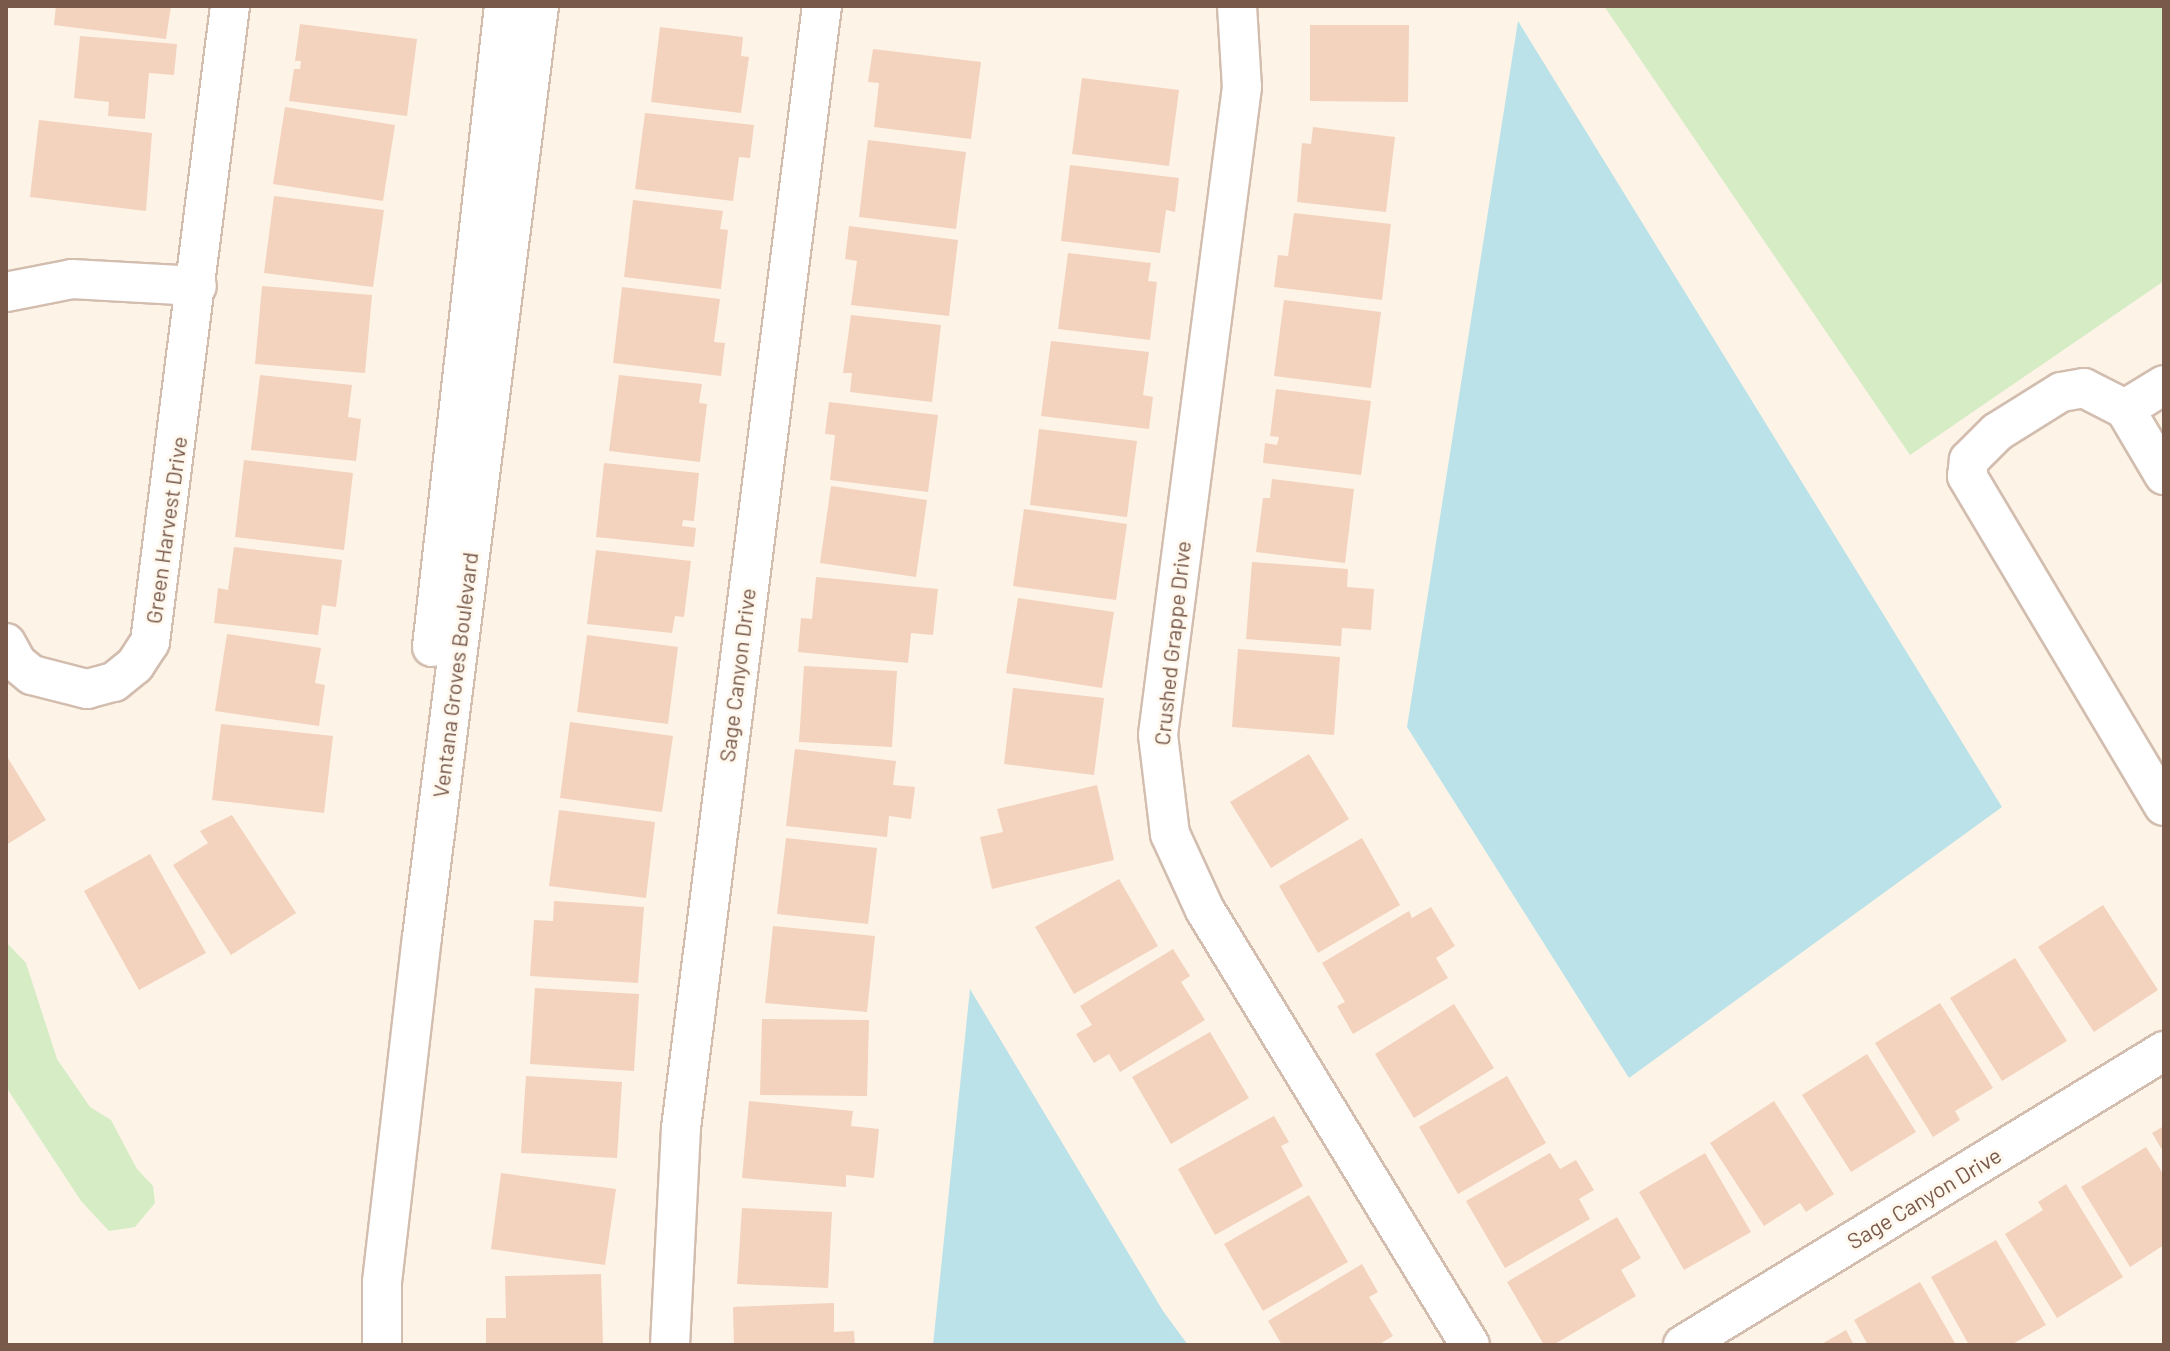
<!DOCTYPE html>
<html>
<head>
<meta charset="utf-8">
<style>
	body { margin:0 }
	#map { position:relative; width:2170px; height:1351px; overflow:hidden; background:#fdf4e7; font-family:Barlow,sans-serif }
	div>[style] { position:absolute }
	[style*='--x'] { left:calc(var(--x)*1px); top:calc(var(--y)*1px); width:calc(var(--w)*1px); rotate:calc(var(--a)*1deg) }
	.green>* { inset:0; background:#d5ecc5 }
	.water>* { inset:0; background:#bbe2e8 }
	.building>* { inset:0; background:#f3d2be }
	.roads { filter:drop-shadow(2px 0 #d2bdaf) drop-shadow(-2px 0 #d2bdaf) drop-shadow(0 2px #d2bdaf) drop-shadow(0 -2px #d2bdaf) }
	.minor>* { height:38px; margin:-19px; padding:0 19px; transform-origin:19px; border-radius:19px; background:#fff }
	span { translate:-50% -50%; white-space:nowrap; text-align:center; line-height:1.15; -webkit-text-stroke:6px #fff8ee; paint-order:stroke }
	.street-label { font-size:22px; color:#78594a }
	.frame { position:absolute; inset:0; border:8px solid #78594a; pointer-events:none }
</style>
</head>
<body>
<div id="map">
	<div class="green">
		<i style="clip-path:polygon(1604px 6px,2164px 6px,2164px 281px,1910px 455px)"></i>
		<i style="clip-path:polygon(6px 942px,26px 963px,57px 1059px,90px 1107px,111px 1120px,137px 1169px,153px 1186px,155px 1203px,135px 1227px,109px 1231px,81px 1201px,6px 1087px)"></i>
	</div>
	<div class="water">
		<i style="clip-path:polygon(1518px 21px,2002px 807px,1629px 1078px,1407px 727px)"></i>
		<i style="clip-path:polygon(970px 989px,1163px 1311px,1188px 1345px,933px 1345px)"></i>
	</div>
	<div class="building">
		<i style="clip-path:polygon(56px 6px,171px 6px,166px 39px,54px 25px)"></i>
		<i style="clip-path:polygon(300px 24px,417px 39px,407px 116px,289px 101px,294px 69px,300px 69px,301px 61px,295px 61px)"></i>
		<i style="clip-path:polygon(1310px 25px,1409px 25px,1408px 102px,1310px 101px)"></i>
		<i style="clip-path:polygon(660px 27px,743px 37px,741px 56px,749px 57px,741px 113px,651px 102px)"></i>
		<i style="clip-path:polygon(80px 36px,177px 44px,174px 75px,149px 73px,145px 119px,108px 116px,109px 102px,74px 98px)"></i>
		<i style="clip-path:polygon(873px 49px,981px 62px,971px 139px,874px 127px,879px 83px,868px 82px)"></i>
		<i style="clip-path:polygon(1082px 78px,1179px 90px,1169px 166px,1072px 154px)"></i>
		<i style="clip-path:polygon(285px 107px,395px 125px,383px 201px,273px 184px)"></i>
		<i style="clip-path:polygon(645px 113px,754px 125px,750px 158px,739px 157px,733px 201px,635px 189px)"></i>
		<i style="clip-path:polygon(39px 120px,152px 133px,146px 211px,30px 197px)"></i>
		<i style="clip-path:polygon(1313px 127px,1395px 137px,1386px 212px,1297px 202px,1302px 143px,1311px 144px)"></i>
		<i style="clip-path:polygon(868px 140px,966px 152px,956px 229px,859px 217px)"></i>
		<i style="clip-path:polygon(1070px 165px,1179px 178px,1175px 212px,1166px 210px,1160px 253px,1061px 241px)"></i>
		<i style="clip-path:polygon(274px 196px,384px 210px,373px 287px,264px 273px)"></i>
		<i style="clip-path:polygon(633px 200px,723px 211px,720px 229px,728px 230px,721px 289px,624px 277px)"></i>
		<i style="clip-path:polygon(1294px 213px,1391px 224px,1382px 300px,1274px 287px,1278px 255px,1288px 256px)"></i>
		<i style="clip-path:polygon(849px 226px,958px 240px,949px 316px,851px 305px,857px 261px,845px 259px)"></i>
		<i style="clip-path:polygon(1068px 253px,1151px 263px,1148px 281px,1157px 282px,1150px 340px,1058px 329px)"></i>
		<i style="clip-path:polygon(262px 286px,372px 295px,365px 373px,255px 364px)"></i>
		<i style="clip-path:polygon(622px 287px,720px 299px,714px 342px,725px 343px,721px 376px,613px 363px)"></i>
		<i style="clip-path:polygon(1284px 300px,1381px 312px,1371px 388px,1274px 376px)"></i>
		<i style="clip-path:polygon(851px 315px,941px 325px,932px 402px,850px 392px,852px 373px,843px 373px)"></i>
		<i style="clip-path:polygon(1051px 341px,1149px 352px,1143px 395px,1153px 397px,1149px 429px,1041px 416px)"></i>
		<i style="clip-path:polygon(260px 375px,352px 385px,348px 417px,361px 419px,356px 461px,251px 450px)"></i>
		<i style="clip-path:polygon(619px 375px,702px 384px,699px 403px,707px 404px,700px 462px,609px 451px)"></i>
		<i style="clip-path:polygon(1276px 389px,1371px 401px,1361px 475px,1263px 463px,1265px 443px,1277px 445px,1279px 437px,1270px 436px)"></i>
		<i style="clip-path:polygon(829px 402px,938px 415px,928px 492px,830px 480px,835px 435px,825px 434px)"></i>
		<i style="clip-path:polygon(1039px 429px,1137px 441px,1127px 517px,1030px 505px)"></i>
		<i style="clip-path:polygon(244px 460px,353px 473px,344px 550px,235px 537px)"></i>
		<i style="clip-path:polygon(604px 463px,699px 473px,694px 521px,683px 520px,682px 526px,696px 528px,694px 547px,596px 537px)"></i>
		<i style="clip-path:polygon(1272px 479px,1354px 489px,1345px 563px,1256px 552px,1263px 498px,1270px 498px)"></i>
		<i style="clip-path:polygon(831px 486px,927px 500px,916px 577px,820px 563px)"></i>
		<i style="clip-path:polygon(1024px 509px,1127px 524px,1116px 600px,1013px 586px)"></i>
		<i style="clip-path:polygon(234px 547px,342px 560px,336px 607px,322px 605px,318px 635px,214px 623px,218px 588px,228px 590px)"></i>
		<i style="clip-path:polygon(596px 550px,691px 561px,684px 617px,675px 616px,672px 633px,587px 624px)"></i>
		<i style="clip-path:polygon(1252px 562px,1348px 569px,1347px 587px,1374px 589px,1371px 630px,1342px 628px,1341px 646px,1246px 639px)"></i>
		<i style="clip-path:polygon(816px 577px,938px 589px,933px 635px,911px 633px,908px 663px,798px 652px,801px 618px,812px 619px)"></i>
		<i style="clip-path:polygon(1018px 598px,1114px 612px,1102px 688px,1006px 673px)"></i>
		<i style="clip-path:polygon(227px 634px,321px 648px,315px 683px,325px 685px,319px 726px,215px 711px)"></i>
		<i style="clip-path:polygon(587px 635px,678px 647px,668px 724px,577px 712px)"></i>
		<i style="clip-path:polygon(1238px 649px,1340px 657px,1334px 735px,1232px 727px)"></i>
		<i style="clip-path:polygon(804px 666px,897px 671px,892px 747px,799px 742px)"></i>
		<i style="clip-path:polygon(1013px 688px,1104px 698px,1094px 775px,1004px 764px)"></i>
		<i style="clip-path:polygon(570px 722px,673px 736px,662px 812px,560px 798px)"></i>
		<i style="clip-path:polygon(221px 724px,333px 736px,324px 813px,212px 800px)"></i>
		<i style="clip-path:polygon(795px 749px,896px 761px,893px 785px,915px 787px,911px 819px,889px 816px,887px 837px,786px 826px)"></i>
		<i style="clip-path:polygon(1309px 754px,1349px 819px,1271px 868px,1230px 802px)"></i>
		<i style="clip-path:polygon(6px 755px,46px 820px,6px 845px)"></i>
		<i style="clip-path:polygon(1097px 785px,1114px 860px,992px 889px,980px 837px,1003px 832px,997px 809px)"></i>
		<i style="clip-path:polygon(559px 810px,655px 822px,646px 898px,549px 886px)"></i>
		<i style="clip-path:polygon(232px 815px,296px 913px,231px 955px,173px 865px,208px 843px,200px 831px)"></i>
		<i style="clip-path:polygon(786px 838px,877px 848px,868px 924px,777px 914px)"></i>
		<i style="clip-path:polygon(1362px 838px,1400px 905px,1318px 953px,1279px 886px)"></i>
		<i style="clip-path:polygon(150px 854px,206px 953px,139px 990px,84px 891px)"></i>
		<i style="clip-path:polygon(1119px 879px,1158px 946px,1074px 994px,1035px 927px)"></i>
		<i style="clip-path:polygon(554px 901px,644px 907px,638px 983px,530px 976px,534px 920px,553px 921px)"></i>
		<i style="clip-path:polygon(2103px 905px,2158px 990px,2094px 1032px,2038px 947px)"></i>
		<i style="clip-path:polygon(1431px 907px,1455px 946px,1436px 958px,1448px 978px,1353px 1034px,1337px 1006px,1345px 1002px,1322px 963px,1409px 911px,1412px 918px)"></i>
		<i style="clip-path:polygon(773px 926px,875px 936px,867px 1012px,765px 1003px)"></i>
		<i style="clip-path:polygon(1173px 949px,1190px 976px,1181px 982px,1205px 1020px,1120px 1072px,1109px 1054px,1094px 1063px,1076px 1034px,1092px 1025px,1080px 1006px)"></i>
		<i style="clip-path:polygon(2015px 958px,2067px 1041px,2002px 1081px,1950px 998px)"></i>
		<i style="clip-path:polygon(535px 988px,639px 994px,634px 1071px,530px 1064px)"></i>
		<i style="clip-path:polygon(1940px 1003px,1993px 1088px,1955px 1111px,1960px 1120px,1933px 1137px,1875px 1043px)"></i>
		<i style="clip-path:polygon(1454px 1004px,1494px 1068px,1414px 1118px,1375px 1054px)"></i>
		<i style="clip-path:polygon(762px 1019px,869px 1020px,867px 1096px,760px 1095px)"></i>
		<i style="clip-path:polygon(1210px 1032px,1249px 1098px,1171px 1144px,1132px 1077px)"></i>
		<i style="clip-path:polygon(1867px 1054px,1916px 1132px,1851px 1172px,1802px 1095px)"></i>
		<i style="clip-path:polygon(526px 1076px,622px 1082px,617px 1158px,521px 1153px)"></i>
		<i style="clip-path:polygon(1507px 1076px,1546px 1143px,1458px 1194px,1419px 1127px)"></i>
		<i style="clip-path:polygon(749px 1101px,853px 1111px,851px 1126px,879px 1129px,874px 1178px,846px 1175px,846px 1187px,742px 1178px)"></i>
		<i style="clip-path:polygon(1774px 1101px,1834px 1194px,1806px 1212px,1800px 1203px,1764px 1226px,1710px 1143px)"></i>
		<i style="clip-path:polygon(1274px 1116px,1289px 1142px,1281px 1146px,1303px 1186px,1215px 1235px,1178px 1169px)"></i>
		<i style="clip-path:polygon(2164px 1126px,2164px 1153px,2152px 1133px)"></i>
		<i style="clip-path:polygon(2146px 1147px,2164px 1175px,2164px 1245px,2130px 1267px,2081px 1187px)"></i>
		<i style="clip-path:polygon(1550px 1153px,1560px 1169px,1576px 1160px,1594px 1190px,1579px 1199px,1590px 1219px,1505px 1268px,1466px 1201px)"></i>
		<i style="clip-path:polygon(1705px 1153px,1751px 1232px,1684px 1270px,1639px 1192px)"></i>
		<i style="clip-path:polygon(501px 1173px,616px 1189px,605px 1265px,491px 1249px)"></i>
		<i style="clip-path:polygon(2066px 1184px,2123px 1277px,2057px 1318px,2005px 1234px,2043px 1210px,2038px 1202px)"></i>
		<i style="clip-path:polygon(1309px 1195px,1348px 1262px,1263px 1311px,1224px 1244px)"></i>
		<i style="clip-path:polygon(742px 1208px,832px 1212px,828px 1288px,737px 1284px)"></i>
		<i style="clip-path:polygon(1617px 1217px,1641px 1258px,1621px 1270px,1636px 1296px,1553px 1345px,1544px 1345px,1507px 1282px)"></i>
		<i style="clip-path:polygon(1996px 1240px,2046px 1325px,2011px 1345px,1969px 1345px,1931px 1277px)"></i>
		<i style="clip-path:polygon(1362px 1264px,1378px 1292px,1369px 1297px,1393px 1336px,1378px 1345px,1282px 1345px,1268px 1321px)"></i>
		<i style="clip-path:polygon(601px 1274px,603px 1345px,486px 1345px,486px 1318px,506px 1318px,505px 1276px)"></i>
		<i style="clip-path:polygon(1920px 1282px,1956px 1345px,1868px 1345px,1854px 1320px)"></i>
		<i style="clip-path:polygon(834px 1303px,834px 1332px,854px 1331px,855px 1345px,734px 1345px,733px 1307px)"></i>
		<i style="clip-path:polygon(1846px 1330px,1854px 1345px,1820px 1345px)"></i>
	</div>
	<div class="roads">
		<div class="minor">
			<i style="--x:1237;--y:6;--w:81;--a:86.5"></i>
			<i style="--x:1242;--y:87;--w:653;--a:97.39"></i>
			<i style="--x:1158;--y:735;--w:100;--a:83.1"></i>
			<i style="--x:1170;--y:834;--w:84;--a:65.3"></i>
			<i style="--x:1205;--y:910;--w:509;--a:58.65"></i>
			<i style="--x:6;--y:292;--w:67;--a:-11.1"></i>
			<i style="--x:72;--y:279;--w:125;--a:3.2"></i>
			<i style="--x:2125;--y:409;--w:46;--a:-31.6"></i>
			<i style="--x:2164;--y:475;--w:77;--a:-120.6"></i>
			<i style="--x:2125;--y:409;--w:46;--a:-152.9"></i>
			<i style="--x:2084;--y:388;--w:23;--a:170"></i>
			<i style="--x:2061;--y:392;--w:75;--a:148"></i>
			<i style="--x:1997;--y:432;--w:40;--a:135"></i>
			<i style="--x:1969;--y:460;--w:16;--a:97"></i>
			<i style="--x:1967;--y:476;--w:384;--a:59.2"></i>
			<i style="--x:6;--y:643;--w:23;--a:61"></i>
			<i style="--x:17;--y:663;--w:19;--a:39"></i>
			<i style="--x:32;--y:675;--w:57;--a:14.3"></i>
			<i style="--x:87;--y:689;--w:28;--a:-15"></i>
			<i style="--x:114;--y:682;--w:27;--a:-39"></i>
			<i style="--x:135;--y:665;--w:27;--a:-57"></i>
			<i style="--x:150;--y:642;--w:641;--a:-82.83"></i>
			<i style="--x:432;--y:647;--w:645;--a:-83.59"></i>
			<i style="--x:382;--y:1345;--w:63;--a:-90"></i>
			<i style="--x:382;--y:1282;--w:347;--a:-83.4"></i>
			<i style="--x:422;--y:937;--w:938;--a:-82.84"></i>
			<i style="--x:670;--y:1345;--w:217;--a:-87.1"></i>
			<i style="--x:681;--y:1128;--w:1131;--a:-82.84"></i>
			<i style="--x:1683;--y:1345;--w:564;--a:-31.43"></i>
		</div>
	</div>
	<div class="street-label">
		<span style="left:166px;top:530px;rotate:-82deg">Green Harvest Drive</span>
		<span style="left:1172px;top:643px;rotate:-84deg">Crushed Grappe Drive</span>
		<span style="left:455px;top:675px;rotate:-83deg">Ventana Groves Boulevard</span>
		<span style="left:737px;top:675px;rotate:-83deg">Sage Canyon Drive</span>
		<span style="left:1924px;top:1198px;rotate:-31deg">Sage Canyon Drive</span>
	</div>
	<div class="frame"></div>
</div>
</body>
</html>
